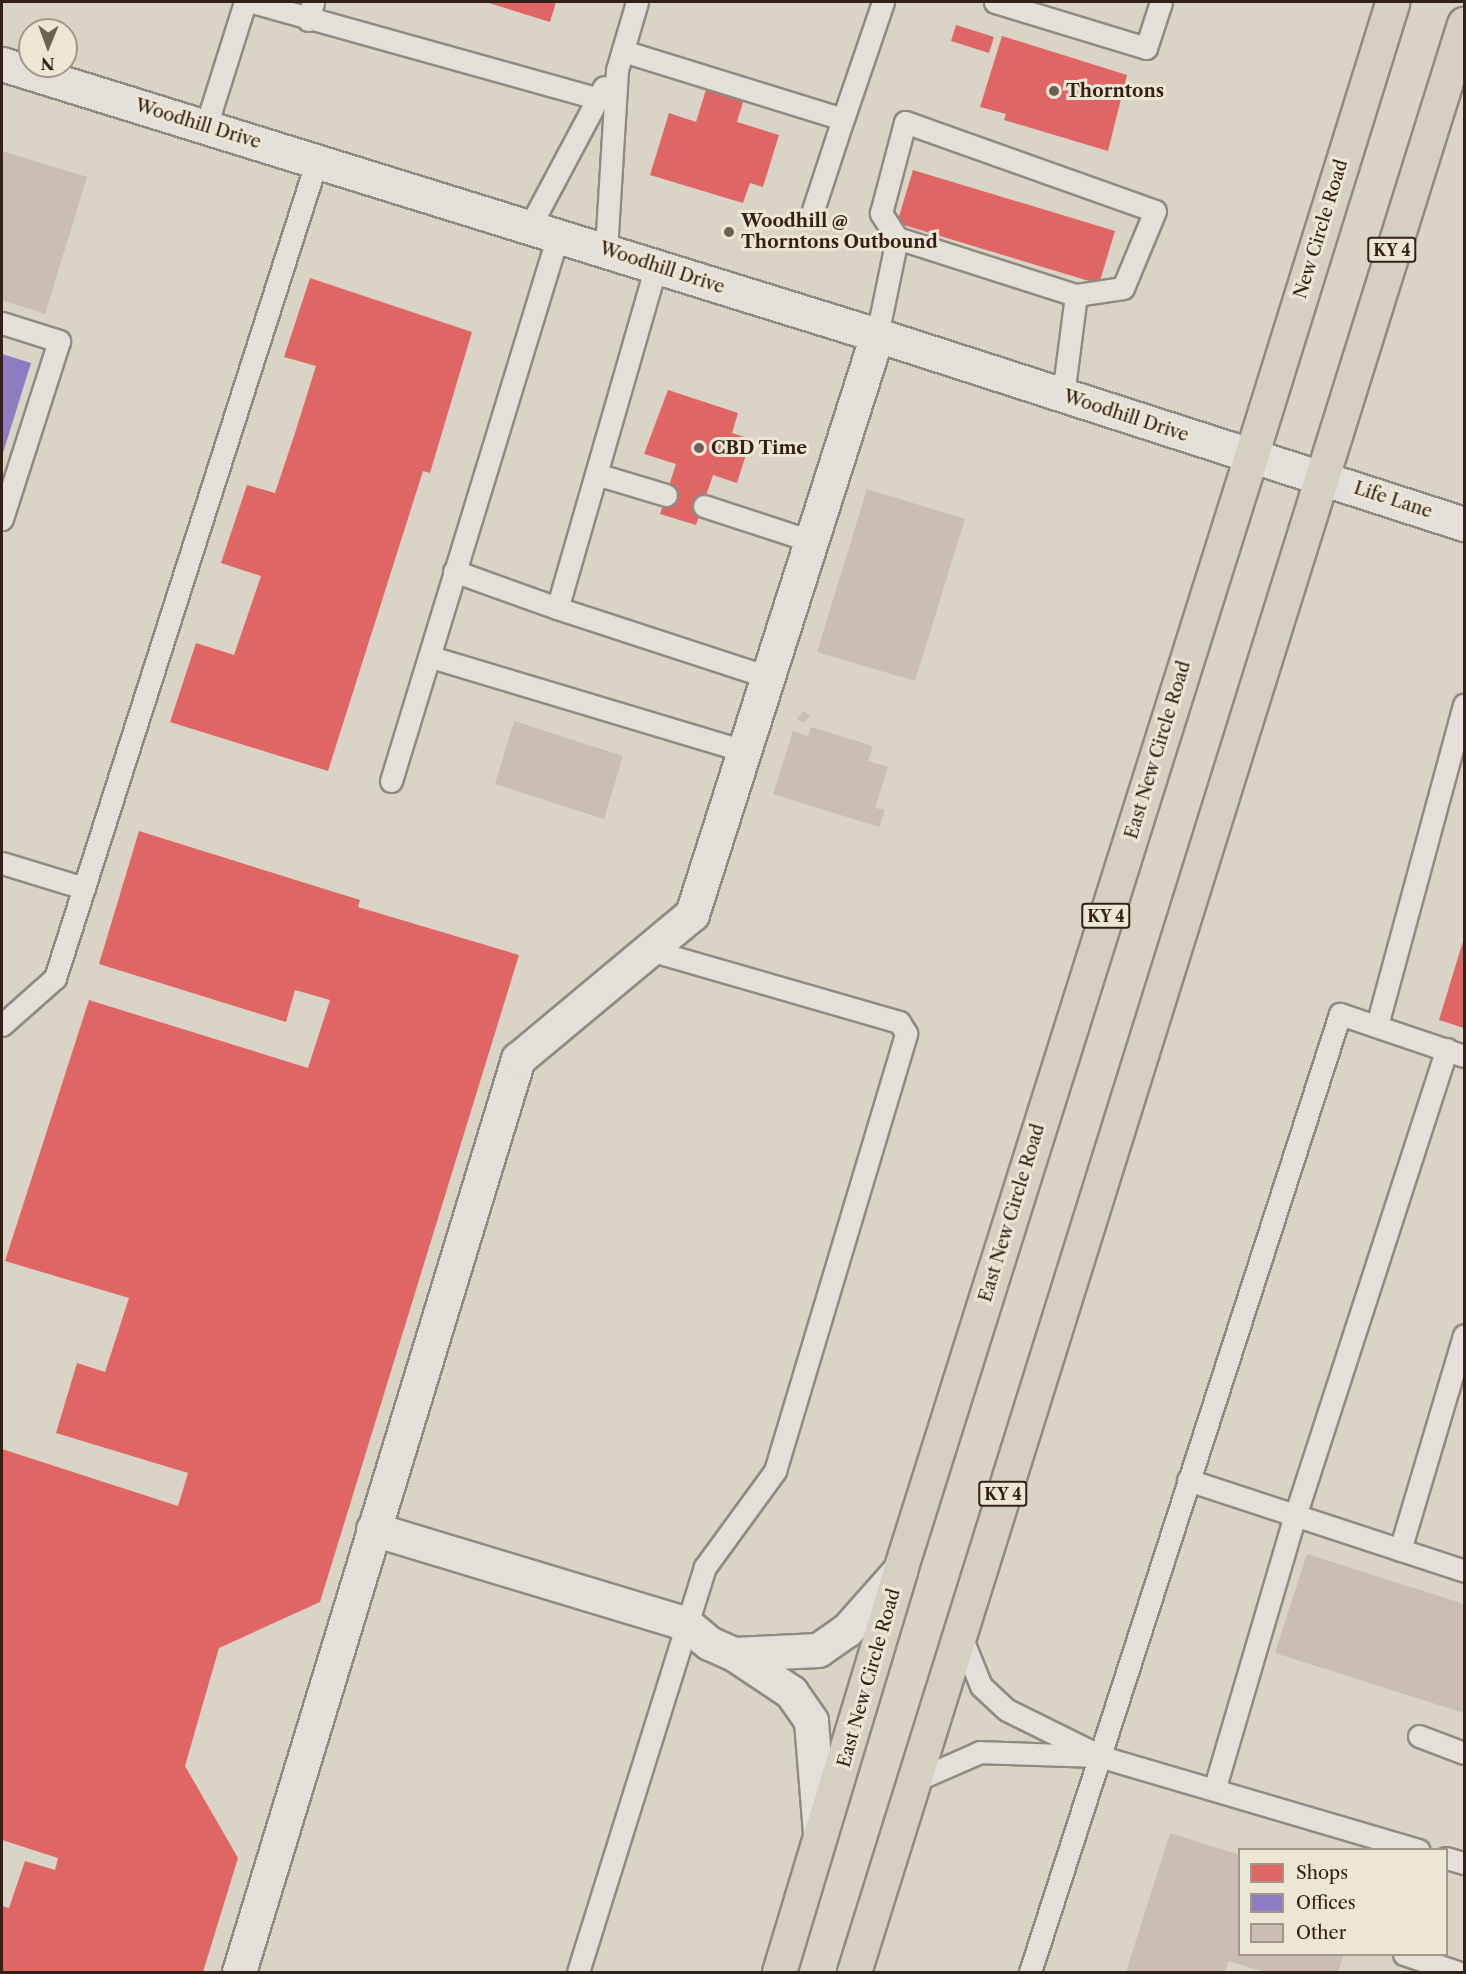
<!DOCTYPE html>
<html>
<head>
<meta charset="utf-8">
<style>
	body { margin:0 }
	#map { position:relative; width:1466px; height:1974px; overflow:hidden; background:#d9d4c5; font-family:"Libre Caslon Text",serif }
	div>[style] { position:absolute }
	[style*='--x'] { left:calc(var(--x)*1px); top:calc(var(--y)*1px); width:calc(var(--w)*1px); rotate:calc(var(--a)*1deg) }
	.shops>* { inset:0; background:#e06666 }
	.offices>* { inset:0; background:#8e7cc3 }
	.building>* { inset:0; background:#cabdb4 }
	.roads { filter:drop-shadow(2px 0 #908b81) drop-shadow(-2px 0 #908b81) drop-shadow(0 2px #908b81) drop-shadow(0 -2px #908b81) }
	.service>* { height:21px; margin:-10.5px; padding:0 10.5px; transform-origin:10.5px; border-radius:10.5px; background:#e2e0d9 }
	.minor>* { height:33px; margin:-16.5px; padding:0 16.5px; transform-origin:16.5px; border-radius:16.5px; background:#e2e0d9 }
	.tertiary>* { height:33px; margin:-16.5px; padding:0 16.5px; transform-origin:16.5px; border-radius:16.5px; background:#e2e0d9 }
	.trunk>* { height:33px; margin:-16.5px; padding:0 16.5px; transform-origin:16.5px; border-radius:16.5px; background:#d6d0c3 }
	.motorway>* { height:33px; margin:-16.5px; padding:0 16.5px; transform-origin:16.5px; border-radius:16.5px; background:#d6d0c3 }
	.dots>* { width:16px; height:16px; translate:-50% -50%; box-sizing:border-box; border:3px solid #ece6d4; border-radius:50% }
	span { translate:-50% -50%; white-space:nowrap; text-align:center; line-height:1.15; -webkit-text-stroke:6px #ece6d4; paint-order:stroke }
	.shield-label span { padding:2px 4px; background:#ece6d4; border:2px solid; border-radius:4px; -webkit-text-stroke-width:0 }
	.shield-label { font-size:16px; color:#332117; font-weight:700 }
	.poi-label { font-size:18px; color:#332117; font-weight:700 }
	.left { translate:0 -50%; text-align:left }
	.street-label { font-size:18px; color:#332117 }
	.frame { position:absolute; inset:0; border:3px solid #332117; pointer-events:none }
	.legend { position:absolute; left:1238px; top:1848px; width:210px; height:108px; box-sizing:border-box; background:#ece6d4; border:2px solid #a29788; margin:0; padding:8px 10px; list-style:none; font-size:18px; color:#332117 }
	.legend li { display:flex; align-items:center; gap:12px; height:30px }
	.legend b { width:30px; border:2px solid #a29788 }
	.north { position:absolute; left:18px; top:18px; width:60px; height:60px; box-sizing:border-box; background:#ece6d4; border:2px solid #a29788; border-radius:50%; rotate:181deg; font-size:16px; font-weight:700; line-height:24px; text-align:center; color:#332117 }
	.north::after { content:''; display:block; margin:auto; width:21px; height:27px; background:#6d6054; clip-path:polygon(50% 0,100% 100%,50% 72%,0 100%) }
</style>
</head>
<body>
<div id="map">
	<div class="shops">
		<i style="clip-path:polygon(486px 2px,556px 2px,550px 22px)"></i>
		<i style="clip-path:polygon(956px 25px,994px 37px,989px 53px,951px 41px)"></i>
		<i style="clip-path:polygon(1002px 36px,1127px 75px,1108px 151px,1004px 120px,1006px 114px,980px 107px)"></i>
		<i style="clip-path:polygon(709px 80px,746px 92px,737px 122px,779px 135px,763px 187px,750px 183px,743px 203px,650px 175px,669px 113px,696px 122px)"></i>
		<i style="clip-path:polygon(913px 170px,1115px 231px,1099px 284px,897px 223px)"></i>
		<i style="clip-path:polygon(310px 278px,472px 332px,430px 473px,423px 471px,328px 771px,170px 722px,196px 643px,234px 655px,261px 576px,221px 563px,247px 485px,275px 493px,295px 433px,316px 366px,284px 357px)"></i>
		<i style="clip-path:polygon(668px 390px,738px 413px,732px 433px,751px 439px,737px 483px,713px 475px,696px 525px,660px 514px,676px 464px,644px 454px)"></i>
		<i style="clip-path:polygon(139px 831px,360px 900px,358px 907px,519px 955px,320px 1602px,219px 1648px,185px 1766px,238px 1858px,203px 1972px,2px 1972px,2px 1906px,9px 1908px,25px 1861px,55px 1870px,58px 1858px,2px 1840px,2px 1449px,178px 1506px,188px 1473px,56px 1433px,77px 1363px,105px 1372px,129px 1298px,5px 1261px,89px 1000px,308px 1068px,330px 1000px,295px 990px,286px 1022px,99px 964px)"></i>
		<i style="clip-path:polygon(1464px 938px,1464px 1028px,1439px 1020px)"></i>
	</div>
	<div class="offices">
		<i style="clip-path:polygon(2px 354px,31px 363px,2px 456px)"></i>
	</div>
	<div class="building">
		<i style="clip-path:polygon(2px 151px,87px 177px,45px 314px,2px 300px)"></i>
		<i style="clip-path:polygon(867px 489px,965px 519px,915px 681px,817px 652px)"></i>
		<i style="clip-path:polygon(803px 711px,810px 715px,804px 723px,797px 719px)"></i>
		<i style="clip-path:polygon(514px 721px,623px 756px,604px 819px,495px 784px)"></i>
		<i style="clip-path:polygon(811px 727px,873px 746px,868px 761px,888px 767px,875px 808px,885px 810px,879px 827px,773px 794px,793px 731px,808px 736px)"></i>
		<i style="clip-path:polygon(1307px 1554px,1464px 1604px,1464px 1713px,1275px 1653px)"></i>
		<i style="clip-path:polygon(1170px 1833px,1240px 1855px,1240px 1954px,1344px 1954px,1338px 1972px,1264px 1972px,1229px 1961px,1225px 1972px,1126px 1972px)"></i>
	</div>
	<div class="roads">
		<div class="service">
			<i style="--x:252;--y:2;--w:357;--a:15.6"></i>
			<i style="--x:995;--y:2;--w:158;--a:16.9"></i>
			<i style="--x:1146;--y:48;--w:48;--a:-71.9"></i>
			<i style="--x:308;--y:20;--w:19;--a:-74"></i>
			<i style="--x:623;--y:51;--w:230;--a:17.2"></i>
			<i style="--x:843;--y:119;--w:124;--a:-71.1"></i>
			<i style="--x:206;--y:126;--w:130;--a:-72.5"></i>
			<i style="--x:813;--y:210;--w:96;--a:-71.8"></i>
			<i style="--x:530;--y:226;--w:157;--a:-62"></i>
			<i style="--x:897;--y:238;--w:30;--a:-123"></i>
			<i style="--x:881;--y:213;--w:94;--a:-75.2"></i>
			<i style="--x:905;--y:122;--w:265;--a:19.6"></i>
			<i style="--x:1155;--y:211;--w:83;--a:112.6"></i>
			<i style="--x:1123;--y:288;--w:48;--a:171.5"></i>
			<i style="--x:606;--y:250;--w:180;--a:-86.5"></i>
			<i style="--x:617;--y:70;--w:71;--a:-73.6"></i>
			<i style="--x:656;--y:266;--w:356;--a:106.1"></i>
			<i style="--x:557;--y:608;--w:222;--a:18.1"></i>
			<i style="--x:2;--y:323;--w:60;--a:17.5"></i>
			<i style="--x:59;--y:341;--w:187;--a:107.8"></i>
			<i style="--x:877;--y:335;--w:99;--a:-78.3"></i>
			<i style="--x:897;--y:238;--w:188;--a:17.7"></i>
			<i style="--x:1076;--y:295;--w:101;--a:97.4"></i>
			<i style="--x:596;--y:474;--w:73;--a:16.7"></i>
			<i style="--x:704;--y:506;--w:113;--a:18.1"></i>
			<i style="--x:454;--y:571;--w:109;--a:19.8"></i>
			<i style="--x:431;--y:657;--w:327;--a:16.7"></i>
			<i style="--x:391;--y:781;--w:571;--a:-72.99"></i>
			<i style="--x:2;--y:863;--w:86;--a:17"></i>
			<i style="--x:2;--y:1025;--w:71;--a:-41.6"></i>
			<i style="--x:55;--y:978;--w:859;--a:-72.24"></i>
			<i style="--x:1377;--y:1025;--w:332;--a:-74.8"></i>
			<i style="--x:1188;--y:1480;--w:291;--a:18.2"></i>
			<i style="--x:1400;--y:1550;--w:224;--a:-73.4"></i>
			<i style="--x:960;--y:1634;--w:56;--a:68"></i>
			<i style="--x:981;--y:1686;--w:35;--a:43"></i>
			<i style="--x:1007;--y:1710;--w:106;--a:26.3"></i>
			<i style="--x:1102;--y:1757;--w:330;--a:16.4"></i>
			<i style="--x:1419;--y:1736;--w:48;--a:20.7"></i>
			<i style="--x:914;--y:1781;--w:72;--a:-23.7"></i>
			<i style="--x:980;--y:1752;--w:115;--a:2"></i>
			<i style="--x:1215;--y:1787;--w:283;--a:-73.6"></i>
			<i style="--x:1295;--y:1516;--w:491;--a:-72"></i>
			<i style="--x:1446;--y:1858;--w:19;--a:16"></i>
			<i style="--x:1404;--y:1954;--w:56;--a:18.8"></i>
			<i style="--x:578;--y:1972;--w:424;--a:-72.6"></i>
			<i style="--x:705;--y:1567;--w:119;--a:-53.9"></i>
			<i style="--x:775;--y:1471;--w:457;--a:-73.3"></i>
			<i style="--x:906;--y:1033;--w:13;--a:-122"></i>
			<i style="--x:899;--y:1022;--w:260;--a:-163.9"></i>
			<i style="--x:1030;--y:1972;--w:1007;--a:-72.07"></i>
			<i style="--x:1340;--y:1014;--w:131;--a:18.7"></i>
		</div>
		<div class="minor">
			<i style="--x:373;--y:1529;--w:326;--a:16.8"></i>
			<i style="--x:685;--y:1623;--w:31;--a:40"></i>
			<i style="--x:709;--y:1643;--w:27;--a:24"></i>
			<i style="--x:734;--y:1654;--w:69;--a:33.7"></i>
			<i style="--x:791;--y:1692;--w:35;--a:55"></i>
			<i style="--x:811;--y:1721;--w:112;--a:85.4"></i>
			<i style="--x:734;--y:1654;--w:84;--a:-2.7"></i>
			<i style="--x:818;--y:1650;--w:35;--a:-35"></i>
			<i style="--x:847;--y:1630;--w:80;--a:-48.5"></i>
			<i style="--x:239;--y:1972;--w:955;--a:-73.01"></i>
			<i style="--x:518;--y:1059;--w:226;--a:-39.8"></i>
			<i style="--x:692;--y:914;--w:608;--a:-72.28"></i>
		</div>
		<div class="tertiary">
			<i style="--x:2;--y:64;--w:916;--a:17.21"></i>
			<i style="--x:877;--y:335;--w:617;--a:17.85"></i>
		</div>
		<div class="trunk">
			<i style="--x:779;--y:1972;--w:420;--a:-73.2"></i>
			<i style="--x:900;--y:1570;--w:1168;--a:-72.51"></i>
			<i style="--x:854;--y:1972;--w:1567;--a:-72.62"></i>
		</div>
		<div class="motorway">
			<i style="--x:1251;--y:456;--w:475;--a:-72.7"></i>
			<i style="--x:1322;--y:477;--w:475;--a:-72.6"></i>
		</div>
	</div>
	<div class="dots">
		<i style="left:1054px;top:91px;background:#6d6054"></i>
		<i style="left:729px;top:232px;background:#6d6054"></i>
		<i style="left:699px;top:448px;background:#6d6054"></i>
	</div>
	<div class="shield-label">
		<span style="left:1392px;top:250px">KY 4</span>
		<span style="left:1106px;top:916px">KY 4</span>
		<span style="left:1003px;top:1494px">KY 4</span>
	</div>
	<div class="poi-label">
		<span class="left" style="left:1066px;top:91px">Thorntons</span>
		<span class="left" style="left:741px;top:232px">Woodhill @<br>Thorntons Outbound</span>
		<span class="left" style="left:711px;top:448px">CBD Time</span>
	</div>
	<div class="street-label">
		<span style="left:198px;top:124px;rotate:17deg">Woodhill Drive</span>
		<span style="left:1321px;top:229px;rotate:-73deg">New Circle Road</span>
		<span style="left:662px;top:268px;rotate:18deg">Woodhill Drive</span>
		<span style="left:1126px;top:416px;rotate:18deg">Woodhill Drive</span>
		<span style="left:1393px;top:500px;rotate:18deg">Life Lane</span>
		<span style="left:1158px;top:750px;rotate:-73deg">East New Circle Road</span>
		<span style="left:1012px;top:1213px;rotate:-73deg">East New Circle Road</span>
		<span style="left:869px;top:1678px;rotate:-74deg">East New Circle Road</span>
	</div>
	<div class="frame"></div>
	<ul class="legend">
	<li><b style="height:16px;background:#e06666"></b>Shops</li>
	<li><b style="height:16px;background:#8e7cc3"></b>Offices</li>
	<li><b style="height:16px;background:#cabdb4"></b>Other</li>
	</ul>
	<div class="north">N</div>
</div>
</body>
</html>
